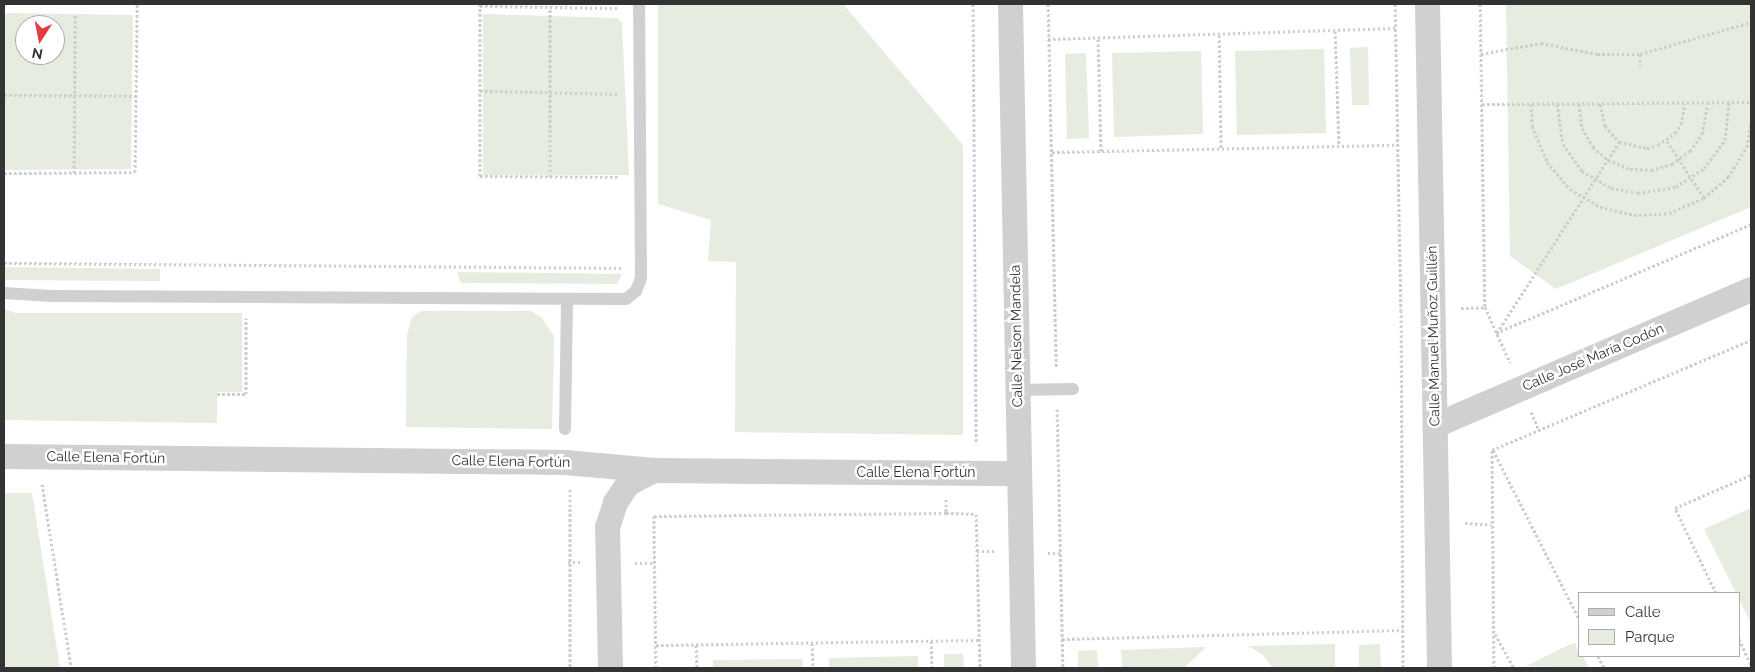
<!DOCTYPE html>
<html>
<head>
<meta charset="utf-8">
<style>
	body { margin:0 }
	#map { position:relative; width:1755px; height:672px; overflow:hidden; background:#fff; font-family:Raleway,sans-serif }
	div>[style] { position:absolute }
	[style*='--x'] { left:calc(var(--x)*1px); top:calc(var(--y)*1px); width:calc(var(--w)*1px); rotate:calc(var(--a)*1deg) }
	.green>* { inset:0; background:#e6ecdf }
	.path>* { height:3px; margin-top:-1.5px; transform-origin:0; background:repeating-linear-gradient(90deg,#cdcdcd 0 2.5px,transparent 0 5px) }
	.lane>* { height:12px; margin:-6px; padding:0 6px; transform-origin:6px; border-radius:6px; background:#d0d0d0 }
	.street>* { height:25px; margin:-12.5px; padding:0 12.5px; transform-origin:12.5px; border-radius:12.5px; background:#d0d0d0 }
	span { translate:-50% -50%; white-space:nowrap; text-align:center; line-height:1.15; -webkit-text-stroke:5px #fff; paint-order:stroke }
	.street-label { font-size:14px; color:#333 }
	.frame { position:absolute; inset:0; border:5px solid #333; pointer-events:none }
	.legend { position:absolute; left:1578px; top:592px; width:162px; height:65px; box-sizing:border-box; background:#fff; border:1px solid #adadad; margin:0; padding:6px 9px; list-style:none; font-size:15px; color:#333 }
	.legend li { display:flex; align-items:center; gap:10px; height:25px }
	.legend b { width:25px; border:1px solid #adadad }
	.north { position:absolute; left:15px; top:15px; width:50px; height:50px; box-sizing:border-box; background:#fff; border:1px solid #adadad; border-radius:50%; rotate:191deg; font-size:14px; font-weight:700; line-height:20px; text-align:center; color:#333 }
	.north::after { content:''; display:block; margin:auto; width:18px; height:22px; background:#e63946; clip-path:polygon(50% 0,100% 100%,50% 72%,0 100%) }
</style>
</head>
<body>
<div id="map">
	<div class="green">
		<i style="clip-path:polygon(658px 4px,843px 4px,963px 145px,963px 435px,735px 432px,736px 262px,708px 261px,711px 220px,658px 204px)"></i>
		<i style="clip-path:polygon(1506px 4px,1751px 4px,1751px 207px,1556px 289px,1510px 256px)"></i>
		<i style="clip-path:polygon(evenodd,8px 13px,133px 15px,131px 169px,4px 170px,4px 15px,8px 13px,25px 25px,55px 25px,55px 55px,25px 55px,25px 25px)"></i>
		<i style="clip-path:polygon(483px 14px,618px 18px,622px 23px,629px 175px,483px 175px)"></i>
		<i style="clip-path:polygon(1368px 47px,1369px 105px,1352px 105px,1350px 48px)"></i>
		<i style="clip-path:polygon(1324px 49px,1326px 133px,1237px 135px,1235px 51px)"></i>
		<i style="clip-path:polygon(1201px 51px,1203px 134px,1114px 137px,1112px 53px)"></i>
		<i style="clip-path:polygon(1086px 53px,1089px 138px,1067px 139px,1065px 54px)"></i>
		<i style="clip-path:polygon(4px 267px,160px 269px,160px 281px,4px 280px)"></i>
		<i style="clip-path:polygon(457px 272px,622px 274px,617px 284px,461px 283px)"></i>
		<i style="clip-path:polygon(4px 309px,16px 313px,242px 313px,242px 392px,217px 392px,217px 423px,4px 420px)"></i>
		<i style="clip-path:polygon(422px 311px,531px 311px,542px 318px,554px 336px,552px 429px,406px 427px,407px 335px,412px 317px)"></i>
		<i style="clip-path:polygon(4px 493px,32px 493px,60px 668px,4px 668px)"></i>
		<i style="clip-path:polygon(1751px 508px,1751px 623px,1704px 529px)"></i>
		<i style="clip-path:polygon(1575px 642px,1579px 656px,1583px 656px,1589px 668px,1526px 666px)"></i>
		<i style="clip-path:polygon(1335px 644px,1335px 668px,1273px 668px,1262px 654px,1248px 646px)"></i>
		<i style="clip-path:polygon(1380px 644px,1381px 668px,1359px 668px,1359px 645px)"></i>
		<i style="clip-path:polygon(1206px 647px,1184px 668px,1122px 668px,1121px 650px)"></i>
		<i style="clip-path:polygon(1097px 650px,1098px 668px,1078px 668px,1078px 651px)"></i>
		<i style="clip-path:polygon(944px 654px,963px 654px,964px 668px,944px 668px)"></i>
		<i style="clip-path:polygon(918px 656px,918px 668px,829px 668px,829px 658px)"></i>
		<i style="clip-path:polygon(802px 659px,803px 668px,713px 668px,713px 660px)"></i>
	</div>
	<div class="path">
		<i style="--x:480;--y:4;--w:172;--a:90"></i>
		<i style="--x:480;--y:176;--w:139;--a:0.4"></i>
		<i style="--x:973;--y:4;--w:440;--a:89.6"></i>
		<i style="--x:1048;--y:4;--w:364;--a:88.7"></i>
		<i style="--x:1395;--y:4;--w:306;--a:88.9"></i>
		<i style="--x:1401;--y:310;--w:358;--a:89.7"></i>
		<i style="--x:1480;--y:4;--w:303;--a:89.1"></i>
		<i style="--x:1485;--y:307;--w:61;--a:65.9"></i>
		<i style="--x:480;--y:6;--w:137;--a:0.8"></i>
		<i style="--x:1335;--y:31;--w:114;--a:88"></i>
		<i style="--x:1219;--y:35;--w:113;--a:89"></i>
		<i style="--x:1048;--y:39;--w:348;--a:-1.8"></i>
		<i style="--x:1098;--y:39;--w:112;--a:88.5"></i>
		<i style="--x:1481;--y:54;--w:61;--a:-10.4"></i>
		<i style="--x:1541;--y:43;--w:57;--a:11.1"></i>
		<i style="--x:1597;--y:54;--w:43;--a:0"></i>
		<i style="--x:1640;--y:54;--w:116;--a:-16.1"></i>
		<i style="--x:1640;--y:54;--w:12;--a:90"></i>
		<i style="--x:480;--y:91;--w:138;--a:1.2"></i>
		<i style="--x:4;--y:95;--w:132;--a:0.4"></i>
		<i style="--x:1482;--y:104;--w:269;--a:-0.4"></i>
		<i style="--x:1531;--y:104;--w:22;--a:87"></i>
		<i style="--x:1532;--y:126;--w:39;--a:67"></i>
		<i style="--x:1547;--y:162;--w:35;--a:50"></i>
		<i style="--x:1570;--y:189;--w:35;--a:31"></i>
		<i style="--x:1600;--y:207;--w:35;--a:13"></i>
		<i style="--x:1634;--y:215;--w:35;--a:-3"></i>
		<i style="--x:1669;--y:213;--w:38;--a:-23"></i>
		<i style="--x:1704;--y:198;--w:32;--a:-41"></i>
		<i style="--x:1728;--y:177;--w:36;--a:-58"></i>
		<i style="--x:1747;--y:147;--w:25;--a:-81"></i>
		<i style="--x:1557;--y:104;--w:40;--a:81.5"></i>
		<i style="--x:1563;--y:144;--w:33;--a:55"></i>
		<i style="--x:1582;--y:171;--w:34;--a:30"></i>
		<i style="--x:1611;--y:188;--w:27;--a:10"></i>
		<i style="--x:1638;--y:193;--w:38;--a:-9"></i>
		<i style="--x:1676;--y:187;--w:34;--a:-34"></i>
		<i style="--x:1704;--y:168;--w:35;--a:-53"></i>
		<i style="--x:1725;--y:140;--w:38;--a:-84"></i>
		<i style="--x:1579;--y:104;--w:24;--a:83"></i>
		<i style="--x:1582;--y:128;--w:22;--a:60"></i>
		<i style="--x:1593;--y:147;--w:20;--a:41"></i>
		<i style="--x:1608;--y:160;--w:24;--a:22"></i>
		<i style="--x:1630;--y:169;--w:21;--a:3"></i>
		<i style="--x:1651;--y:170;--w:22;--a:-16"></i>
		<i style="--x:1672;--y:164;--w:22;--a:-36"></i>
		<i style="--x:1690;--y:151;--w:21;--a:-55"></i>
		<i style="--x:1702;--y:134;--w:33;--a:-79"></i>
		<i style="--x:1600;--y:104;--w:23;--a:77"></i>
		<i style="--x:1605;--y:126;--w:21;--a:49"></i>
		<i style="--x:1619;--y:142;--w:29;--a:12"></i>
		<i style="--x:1647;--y:148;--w:11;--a:-15"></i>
		<i style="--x:1658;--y:145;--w:21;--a:-35"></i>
		<i style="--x:1675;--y:133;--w:11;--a:-56"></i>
		<i style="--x:1681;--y:124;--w:21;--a:-79"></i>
		<i style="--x:1667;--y:141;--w:68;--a:57"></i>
		<i style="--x:1052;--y:152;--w:345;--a:-1.2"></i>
		<i style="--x:4;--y:173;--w:131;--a:-0.4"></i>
		<i style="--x:135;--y:172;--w:168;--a:-89.3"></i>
		<i style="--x:74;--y:173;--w:159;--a:-89.6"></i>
		<i style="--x:550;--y:177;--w:170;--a:-90"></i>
		<i style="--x:4;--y:263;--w:617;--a:0.46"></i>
		<i style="--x:1461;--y:308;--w:24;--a:-2"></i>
		<i style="--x:1496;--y:333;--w:277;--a:-23.1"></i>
		<i style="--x:1497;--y:333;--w:227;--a:-57.4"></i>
		<i style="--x:217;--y:394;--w:29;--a:0"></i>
		<i style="--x:246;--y:394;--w:76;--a:-90"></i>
		<i style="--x:1057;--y:409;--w:259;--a:88.7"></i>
		<i style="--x:1531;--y:412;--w:17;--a:66"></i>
		<i style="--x:1493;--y:450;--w:190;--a:63"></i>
		<i style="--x:42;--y:484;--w:186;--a:81"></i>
		<i style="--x:570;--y:489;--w:179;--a:90"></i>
		<i style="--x:946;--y:499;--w:14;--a:90"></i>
		<i style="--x:1465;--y:523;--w:26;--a:4"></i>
		<i style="--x:977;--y:551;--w:18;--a:0"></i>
		<i style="--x:1048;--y:553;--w:12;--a:0"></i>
		<i style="--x:568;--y:562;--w:13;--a:0"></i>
		<i style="--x:635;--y:563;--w:19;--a:0"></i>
		<i style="--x:1716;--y:593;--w:94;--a:-115.8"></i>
		<i style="--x:1675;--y:508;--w:83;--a:-23.5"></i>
		<i style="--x:1495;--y:634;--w:39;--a:61"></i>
		<i style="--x:1062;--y:639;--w:341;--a:-1.5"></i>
		<i style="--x:1739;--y:639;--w:29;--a:65"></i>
		<i style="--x:931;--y:641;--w:27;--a:88"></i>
		<i style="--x:812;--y:643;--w:25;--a:88"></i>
		<i style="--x:656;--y:645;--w:324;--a:-0.9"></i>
		<i style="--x:696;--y:645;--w:23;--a:88"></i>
		<i style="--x:1598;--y:656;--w:13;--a:63"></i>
		<i style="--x:656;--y:668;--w:152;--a:-90.8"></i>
		<i style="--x:654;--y:516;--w:292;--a:-0.6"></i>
		<i style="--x:946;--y:513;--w:30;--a:2"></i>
		<i style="--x:976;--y:514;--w:154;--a:88.5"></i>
		<i style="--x:1494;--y:668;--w:218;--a:-90.5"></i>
		<i style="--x:1492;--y:450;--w:281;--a:-23"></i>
	</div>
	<div class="lane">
		<i style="--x:4;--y:293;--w:48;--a:3.6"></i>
		<i style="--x:52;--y:296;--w:574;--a:0.3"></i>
		<i style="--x:626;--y:299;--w:13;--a:-39"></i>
		<i style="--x:636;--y:291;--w:14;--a:-69"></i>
		<i style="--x:641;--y:278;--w:274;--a:-90.4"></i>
		<i style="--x:1017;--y:390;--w:56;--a:-1"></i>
		<i style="--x:565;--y:429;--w:130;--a:-89.1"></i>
	</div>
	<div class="street">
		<i style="--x:1010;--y:4;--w:664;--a:88.88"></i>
		<i style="--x:1427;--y:4;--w:664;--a:88.96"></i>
		<i style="--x:1435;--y:425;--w:344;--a:-23.3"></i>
		<i style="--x:4;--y:456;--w:561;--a:0.61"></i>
		<i style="--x:565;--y:462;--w:89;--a:5.1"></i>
		<i style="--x:654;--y:470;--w:364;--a:0.5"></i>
		<i style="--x:610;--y:668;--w:141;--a:-91.2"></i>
		<i style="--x:607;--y:527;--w:26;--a:-72"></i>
		<i style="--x:615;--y:502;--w:23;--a:-56"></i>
		<i style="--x:628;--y:483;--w:29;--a:-27"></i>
	</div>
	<div class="street-label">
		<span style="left:1016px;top:336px;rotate:-91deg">Calle Nelson Mandela</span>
		<span style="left:1433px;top:336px;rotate:-91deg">Calle Manuel Muñoz Guillén</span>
		<span style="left:1593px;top:357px;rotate:-23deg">Calle José María Codón</span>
		<span style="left:106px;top:457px;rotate:1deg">Calle Elena Fortún</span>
		<span style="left:511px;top:461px;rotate:1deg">Calle Elena Fortún</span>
		<span style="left:916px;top:472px">Calle Elena Fortún</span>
	</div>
	<div class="frame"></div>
	<ul class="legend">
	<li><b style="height:6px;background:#d0d0d0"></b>Calle</li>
	<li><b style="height:14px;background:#e6ecdf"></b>Parque</li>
	</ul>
	<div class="north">N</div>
</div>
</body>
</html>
